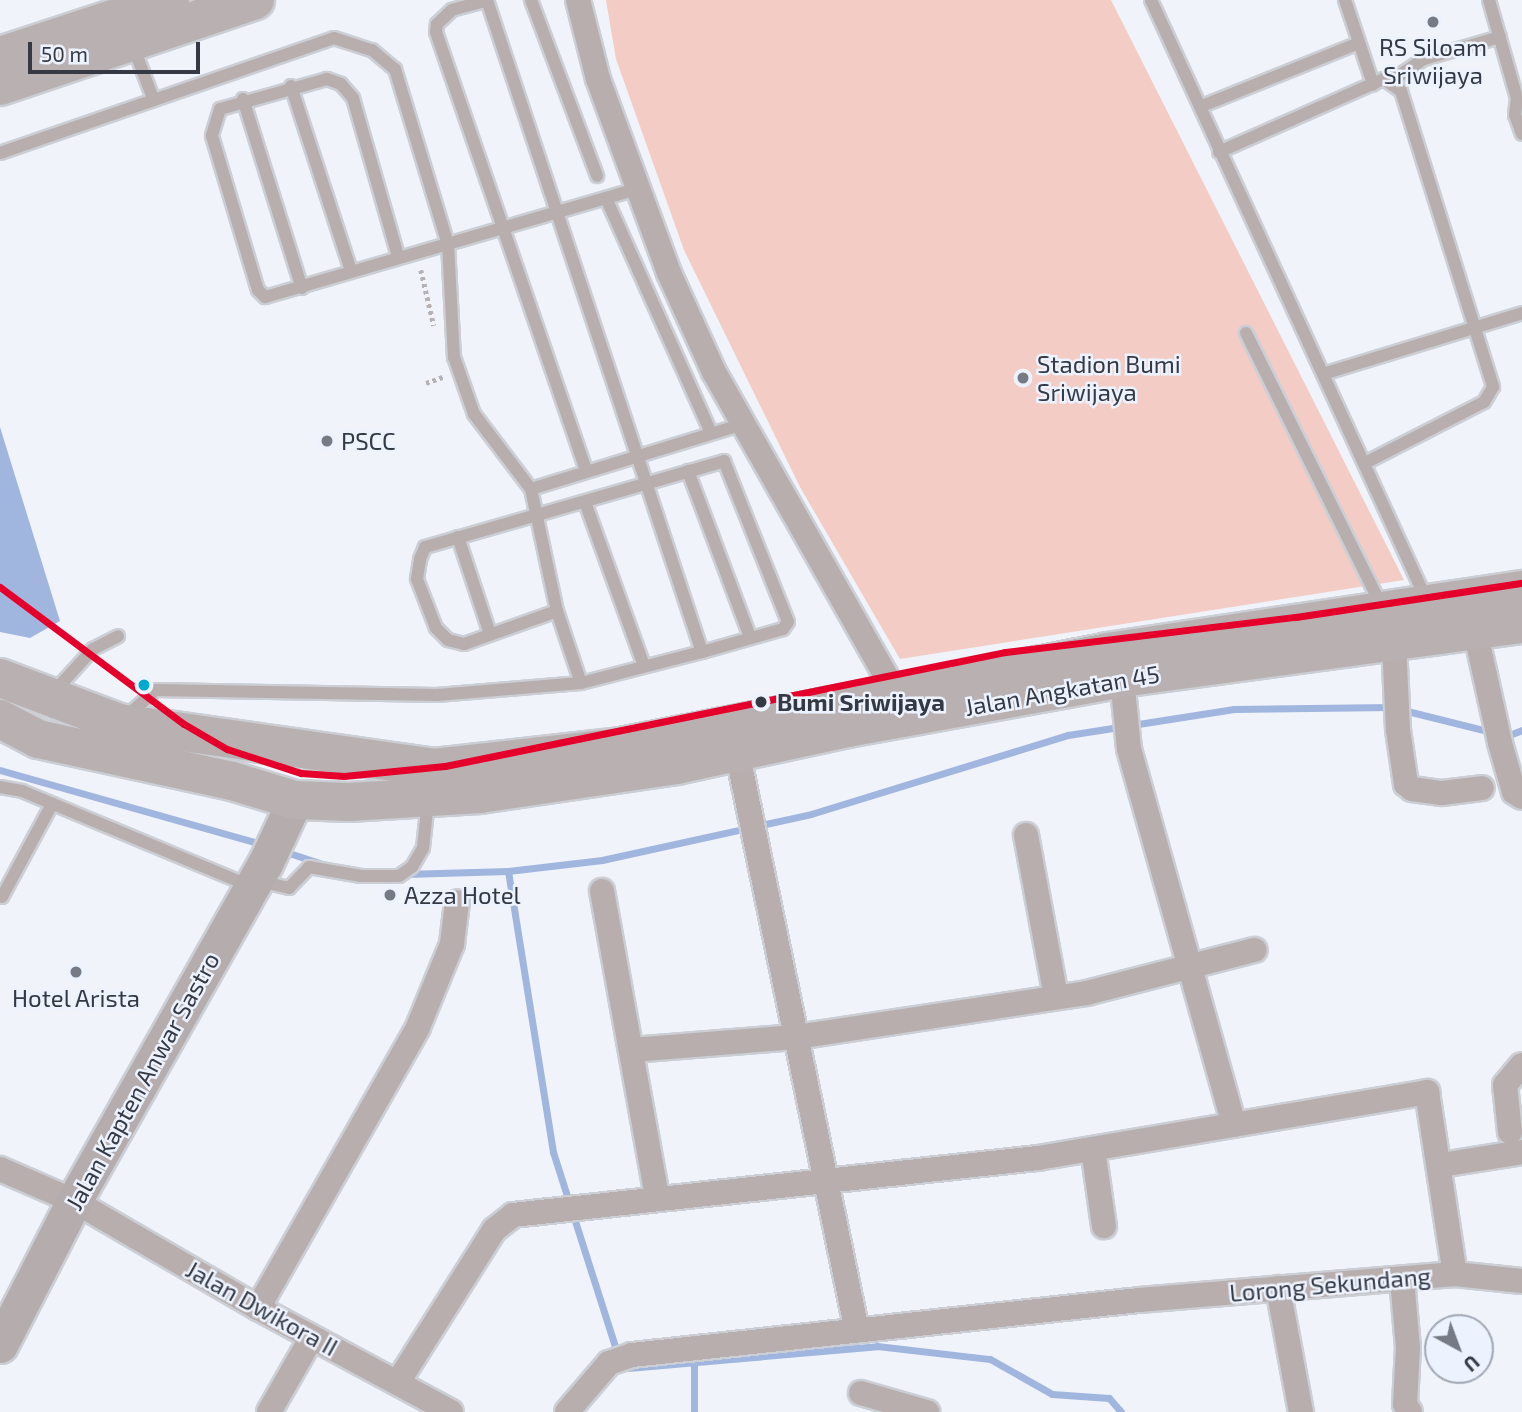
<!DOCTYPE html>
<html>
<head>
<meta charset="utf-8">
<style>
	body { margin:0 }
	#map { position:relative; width:1522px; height:1412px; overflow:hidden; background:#f0f3fa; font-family:"Exo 2",sans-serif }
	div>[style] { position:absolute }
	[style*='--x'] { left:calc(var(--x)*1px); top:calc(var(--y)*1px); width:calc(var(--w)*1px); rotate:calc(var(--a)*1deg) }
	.green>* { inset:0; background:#f2ccc5 }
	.water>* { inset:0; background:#a0b6df }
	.stream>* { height:7px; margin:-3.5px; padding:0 3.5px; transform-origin:3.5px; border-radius:3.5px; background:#a0b6df }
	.path>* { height:4.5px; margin-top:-2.25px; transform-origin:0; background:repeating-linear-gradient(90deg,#b6b2b4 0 3.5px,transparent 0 7px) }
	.roads { filter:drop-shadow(2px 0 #cbcfd5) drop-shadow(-2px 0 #cbcfd5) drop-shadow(0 2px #cbcfd5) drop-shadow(0 -2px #cbcfd5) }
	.lane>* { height:12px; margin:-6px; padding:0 6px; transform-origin:6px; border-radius:6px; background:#b7aead }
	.street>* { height:24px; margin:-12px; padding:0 12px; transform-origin:12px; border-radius:12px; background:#b7aead }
	.secondary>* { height:35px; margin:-17.5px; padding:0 17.5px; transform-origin:17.5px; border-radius:17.5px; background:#b5adad }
	.primary>* { height:38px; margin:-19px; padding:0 19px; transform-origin:19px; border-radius:19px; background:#b9b1b1 }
	.rail-1>* { height:7px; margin:-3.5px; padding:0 3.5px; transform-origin:3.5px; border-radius:3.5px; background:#e4002b }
	.dots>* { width:19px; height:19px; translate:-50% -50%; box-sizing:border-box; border:4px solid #ecf2fe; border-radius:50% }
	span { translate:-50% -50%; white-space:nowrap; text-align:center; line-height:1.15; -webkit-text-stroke:5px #ecf2fe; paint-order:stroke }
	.poi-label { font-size:24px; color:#343944 }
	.left { translate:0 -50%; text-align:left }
	.street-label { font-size:24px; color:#343944 }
	.stop-label { font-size:24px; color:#343944; font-weight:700 }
	.north { position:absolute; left:1424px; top:1314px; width:70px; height:70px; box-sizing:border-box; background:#ecf2fe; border:2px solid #a2a8b4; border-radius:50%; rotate:139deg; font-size:19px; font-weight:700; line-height:28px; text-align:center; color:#343944 }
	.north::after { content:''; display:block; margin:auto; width:24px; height:32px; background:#767a84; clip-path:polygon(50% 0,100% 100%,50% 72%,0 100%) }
	.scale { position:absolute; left:28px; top:42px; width:172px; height:32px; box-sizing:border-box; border:4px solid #343944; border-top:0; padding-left:9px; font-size:21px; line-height:24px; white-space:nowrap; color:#343944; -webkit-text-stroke:5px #ecf2fe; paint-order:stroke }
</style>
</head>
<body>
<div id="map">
	<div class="green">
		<i style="clip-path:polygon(606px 0,1111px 0,1404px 580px,900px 659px,800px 487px,684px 250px,616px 59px)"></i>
	</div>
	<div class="water">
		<i style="clip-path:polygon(0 427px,60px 621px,30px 638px,0 632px)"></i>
	</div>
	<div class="stream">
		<i style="--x:1403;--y:710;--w:107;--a:14"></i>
		<i style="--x:1507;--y:736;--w:16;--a:-22"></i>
		<i style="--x:0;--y:770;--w:275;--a:15.8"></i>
		<i style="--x:283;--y:851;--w:44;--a:18.4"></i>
		<i style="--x:508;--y:871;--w:285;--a:80.9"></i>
		<i style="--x:553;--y:1152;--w:214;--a:72.3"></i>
		<i style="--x:405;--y:874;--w:103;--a:-1.7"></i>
		<i style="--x:508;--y:871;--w:95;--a:-6.7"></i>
		<i style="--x:602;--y:860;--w:214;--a:-12.4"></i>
		<i style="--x:811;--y:814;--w:269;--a:-17.1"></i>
		<i style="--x:1068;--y:735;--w:168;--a:-8.9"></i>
		<i style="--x:1234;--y:709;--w:158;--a:-0.7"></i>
		<i style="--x:694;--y:1362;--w:50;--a:90"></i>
		<i style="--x:628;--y:1368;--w:250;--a:-5"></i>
		<i style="--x:877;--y:1346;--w:114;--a:6.6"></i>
		<i style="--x:990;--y:1359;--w:71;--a:29.4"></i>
		<i style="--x:1052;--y:1394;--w:57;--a:4"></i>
		<i style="--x:1109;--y:1398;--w:18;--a:49"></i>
	</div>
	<div class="path">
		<i style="--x:421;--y:270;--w:57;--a:76.9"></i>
		<i style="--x:426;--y:383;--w:20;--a:-20"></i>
	</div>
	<div class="roads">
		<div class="lane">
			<i style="--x:531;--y:0;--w:188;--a:69.4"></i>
			<i style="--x:1151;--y:0;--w:661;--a:65.33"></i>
			<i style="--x:1345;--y:0;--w:89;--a:71.6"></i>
			<i style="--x:1489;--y:0;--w:102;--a:74.1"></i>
			<i style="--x:1517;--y:98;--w:17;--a:97"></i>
			<i style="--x:1515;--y:115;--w:20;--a:70"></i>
			<i style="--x:485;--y:1;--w:34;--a:165"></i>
			<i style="--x:452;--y:10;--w:21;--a:137"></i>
			<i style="--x:437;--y:24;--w:8;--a:97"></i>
			<i style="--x:436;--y:32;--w:464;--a:71.1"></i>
			<i style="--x:133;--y:46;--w:56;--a:69"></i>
			<i style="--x:1391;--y:81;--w:40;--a:-34"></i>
			<i style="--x:1424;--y:59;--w:79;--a:-16.1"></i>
			<i style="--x:291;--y:86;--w:194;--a:72"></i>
			<i style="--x:243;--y:99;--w:198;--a:72.7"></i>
			<i style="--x:1202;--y:106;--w:169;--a:-21.9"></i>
			<i style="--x:1219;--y:152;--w:180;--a:-23.9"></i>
			<i style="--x:1384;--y:79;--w:21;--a:35"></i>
			<i style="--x:1401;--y:91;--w:310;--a:72.7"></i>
			<i style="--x:1493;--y:387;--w:17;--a:121"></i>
			<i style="--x:1484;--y:402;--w:134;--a:152.9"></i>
			<i style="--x:0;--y:153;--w:353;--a:-19"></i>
			<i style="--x:334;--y:38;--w:40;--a:18"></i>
			<i style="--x:372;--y:50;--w:30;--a:40"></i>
			<i style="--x:395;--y:69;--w:183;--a:73.2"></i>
			<i style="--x:448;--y:244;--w:113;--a:87"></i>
			<i style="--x:454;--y:357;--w:60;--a:70.7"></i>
			<i style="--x:474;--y:414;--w:94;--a:52.8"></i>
			<i style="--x:531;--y:489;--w:125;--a:78"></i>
			<i style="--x:557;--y:611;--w:76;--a:71.6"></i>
			<i style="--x:606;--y:198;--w:257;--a:65.9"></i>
			<i style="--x:398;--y:256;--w:164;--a:-105.9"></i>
			<i style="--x:353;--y:98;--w:18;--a:-131"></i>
			<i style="--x:341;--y:84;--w:15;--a:-160"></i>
			<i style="--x:327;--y:79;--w:111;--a:164.3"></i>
			<i style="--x:220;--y:109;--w:28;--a:107"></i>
			<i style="--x:212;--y:136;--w:161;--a:73.4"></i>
			<i style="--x:258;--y:290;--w:10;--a:45"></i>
			<i style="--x:265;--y:297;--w:386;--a:-16.2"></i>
			<i style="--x:1246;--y:333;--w:304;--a:63.6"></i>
			<i style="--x:1323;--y:374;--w:208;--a:-17"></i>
			<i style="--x:688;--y:471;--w:177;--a:69.5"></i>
			<i style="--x:531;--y:489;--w:222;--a:-17"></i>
			<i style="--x:585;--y:502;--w:174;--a:70.2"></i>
			<i style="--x:458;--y:537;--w:102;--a:71.7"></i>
			<i style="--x:557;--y:611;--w:99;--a:160.5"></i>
			<i style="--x:464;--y:644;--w:16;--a:-166"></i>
			<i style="--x:448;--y:640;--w:17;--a:-135"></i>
			<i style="--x:436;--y:628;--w:53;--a:-111.2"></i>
			<i style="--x:417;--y:579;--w:20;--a:-81"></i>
			<i style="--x:420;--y:559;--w:13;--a:-67"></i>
			<i style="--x:425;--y:547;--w:311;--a:-16"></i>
			<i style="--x:724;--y:461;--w:173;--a:68.3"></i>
			<i style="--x:788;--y:622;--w:9;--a:126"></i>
			<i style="--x:783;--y:629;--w:84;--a:164.1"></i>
			<i style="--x:54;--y:692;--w:58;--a:-47.8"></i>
			<i style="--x:93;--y:649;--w:28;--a:-27"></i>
			<i style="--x:127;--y:716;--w:39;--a:-42"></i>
			<i style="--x:156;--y:690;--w:281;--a:1"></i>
			<i style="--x:437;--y:695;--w:144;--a:-4.8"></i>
			<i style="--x:581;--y:683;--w:125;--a:-14.4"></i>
			<i style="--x:702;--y:652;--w:687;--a:-108.25"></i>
			<i style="--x:0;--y:787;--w:22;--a:10"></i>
			<i style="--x:22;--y:791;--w:247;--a:22.6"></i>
			<i style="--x:259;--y:881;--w:31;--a:13"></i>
			<i style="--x:289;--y:888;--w:29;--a:-46"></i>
			<i style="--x:309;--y:867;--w:53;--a:9.8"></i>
			<i style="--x:361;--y:876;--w:38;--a:0"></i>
			<i style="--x:399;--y:876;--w:16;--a:-35"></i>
			<i style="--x:412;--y:867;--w:22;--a:-60"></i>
			<i style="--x:423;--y:848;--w:47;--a:-83.9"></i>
			<i style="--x:2;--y:897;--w:106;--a:-61.7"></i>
		</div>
		<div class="street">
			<i style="--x:578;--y:0;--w:81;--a:75.8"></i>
			<i style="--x:598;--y:79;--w:207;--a:69.9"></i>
			<i style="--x:669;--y:273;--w:109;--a:65.6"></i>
			<i style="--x:714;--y:372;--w:368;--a:60.5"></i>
			<i style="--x:1475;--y:630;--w:116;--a:77.5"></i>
			<i style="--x:1500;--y:743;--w:51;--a:74.1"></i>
			<i style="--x:1514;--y:792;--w:9;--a:32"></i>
			<i style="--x:1394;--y:642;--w:88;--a:87.4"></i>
			<i style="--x:1398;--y:730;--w:55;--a:81.6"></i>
			<i style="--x:1406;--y:784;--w:8;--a:40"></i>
			<i style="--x:1412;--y:789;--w:30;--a:8"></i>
			<i style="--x:1442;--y:793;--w:40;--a:-7.1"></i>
			<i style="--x:1122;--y:678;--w:71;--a:84.4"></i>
			<i style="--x:1129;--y:749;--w:390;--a:74.4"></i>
			<i style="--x:737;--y:751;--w:592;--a:78.31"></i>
			<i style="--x:1026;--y:835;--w:165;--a:79.5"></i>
			<i style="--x:602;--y:891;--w:312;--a:79.8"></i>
			<i style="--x:631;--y:1050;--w:166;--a:-4.5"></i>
			<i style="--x:796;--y:1037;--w:294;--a:-8.6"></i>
			<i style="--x:1087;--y:993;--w:173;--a:-14.4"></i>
			<i style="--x:1510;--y:1132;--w:47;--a:-96.1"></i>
			<i style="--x:1505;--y:1085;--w:26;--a:-50"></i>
			<i style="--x:1093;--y:1149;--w:78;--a:81.9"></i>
			<i style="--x:1441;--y:1165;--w:82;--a:-9.1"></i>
			<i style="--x:0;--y:1169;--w:81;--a:23.4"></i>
			<i style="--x:74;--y:1201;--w:213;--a:30.2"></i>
			<i style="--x:258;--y:1308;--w:219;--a:28.3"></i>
			<i style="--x:1402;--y:1279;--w:68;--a:85"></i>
			<i style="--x:1408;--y:1347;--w:57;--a:93"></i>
			<i style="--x:1405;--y:1404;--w:9;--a:58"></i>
			<i style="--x:1278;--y:1288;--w:126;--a:79.5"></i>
			<i style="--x:258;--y:1308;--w:323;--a:-60.3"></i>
			<i style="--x:418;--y:1027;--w:90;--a:-67.7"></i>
			<i style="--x:452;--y:944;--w:42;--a:-83.2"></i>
			<i style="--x:398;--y:1382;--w:180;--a:-57.7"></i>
			<i style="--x:494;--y:1230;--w:24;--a:-38"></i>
			<i style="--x:513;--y:1215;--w:528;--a:-6.2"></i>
			<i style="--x:1038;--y:1158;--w:395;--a:-9.6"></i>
			<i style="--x:1427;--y:1092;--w:184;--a:81.3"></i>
			<i style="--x:861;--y:1393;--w:69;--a:16.1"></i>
			<i style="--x:269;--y:1412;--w:86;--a:-60.2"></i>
			<i style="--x:567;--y:1412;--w:65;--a:-49.4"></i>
			<i style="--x:609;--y:1363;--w:24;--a:-19"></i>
			<i style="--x:632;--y:1355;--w:510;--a:-6.19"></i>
			<i style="--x:1139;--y:1300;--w:317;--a:-4.7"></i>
			<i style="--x:1455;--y:1274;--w:67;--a:6"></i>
		</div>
		<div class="secondary">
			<i style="--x:0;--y:1345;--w:162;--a:-62.8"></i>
			<i style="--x:74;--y:1201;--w:387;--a:-60.5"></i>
			<i style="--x:265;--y:864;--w:71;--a:-64.9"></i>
		</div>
		<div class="primary">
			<i style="--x:0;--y:56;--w:179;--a:-18.2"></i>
			<i style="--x:0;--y:86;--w:269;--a:-18.6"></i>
			<i style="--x:0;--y:678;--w:127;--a:20.7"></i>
			<i style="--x:119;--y:723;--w:318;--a:8.1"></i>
			<i style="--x:434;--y:768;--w:187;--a:-6.4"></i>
			<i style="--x:620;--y:747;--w:497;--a:-11"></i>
			<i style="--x:1108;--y:652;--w:419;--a:-8.5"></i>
			<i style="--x:0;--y:719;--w:43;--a:27.8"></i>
			<i style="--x:38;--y:739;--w:198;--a:12.2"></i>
			<i style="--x:232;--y:781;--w:66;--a:16.8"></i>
			<i style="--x:295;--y:800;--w:54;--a:2.1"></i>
			<i style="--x:349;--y:802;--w:131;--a:-3.5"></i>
			<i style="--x:480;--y:794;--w:199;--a:-8.4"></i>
			<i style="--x:677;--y:765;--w:175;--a:-12.2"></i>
			<i style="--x:848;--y:728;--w:279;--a:-10.3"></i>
			<i style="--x:1122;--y:678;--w:404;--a:-7.7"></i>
		</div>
	</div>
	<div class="rail-1">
		<i style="--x:0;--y:587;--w:229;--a:36.7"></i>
		<i style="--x:184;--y:724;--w:50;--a:30.2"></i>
		<i style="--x:227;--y:749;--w:78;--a:18"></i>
		<i style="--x:301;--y:773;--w:43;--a:4"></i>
		<i style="--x:344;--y:776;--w:101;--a:-5.7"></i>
		<i style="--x:445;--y:766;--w:571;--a:-11.51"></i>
		<i style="--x:1005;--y:652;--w:293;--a:-6.9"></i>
		<i style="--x:1296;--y:617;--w:229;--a:-8.6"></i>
	</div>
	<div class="dots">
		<i style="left:1433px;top:22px;background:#767a84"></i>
		<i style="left:1023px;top:378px;background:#767a84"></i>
		<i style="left:327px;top:441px;background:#767a84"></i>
		<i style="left:144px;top:685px;background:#00a9ce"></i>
		<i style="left:761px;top:702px;background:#343944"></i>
		<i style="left:390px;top:895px;background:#767a84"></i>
		<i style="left:76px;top:972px;background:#767a84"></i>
	</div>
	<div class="poi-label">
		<span style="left:1433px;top:61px">RS Siloam<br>Sriwijaya</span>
		<span class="left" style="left:1037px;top:378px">Stadion Bumi<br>Sriwijaya</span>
		<span class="left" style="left:341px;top:441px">PSCC</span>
		<span class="left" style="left:404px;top:895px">Azza Hotel</span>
		<span style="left:76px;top:998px">Hotel Arista</span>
	</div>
	<div class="street-label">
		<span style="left:1062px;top:690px;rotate:-10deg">Jalan Angkatan 45</span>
		<span style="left:142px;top:1081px;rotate:-61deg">Jalan Kapten Anwar Sastro</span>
		<span style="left:1330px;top:1284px;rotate:-5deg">Lorong Sekundang</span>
		<span style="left:262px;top:1308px;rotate:29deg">Jalan Dwikora II</span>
	</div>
	<div class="stop-label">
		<span class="left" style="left:777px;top:702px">Bumi Sriwijaya</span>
	</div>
	<div class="north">U</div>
	<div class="scale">50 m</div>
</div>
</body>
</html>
